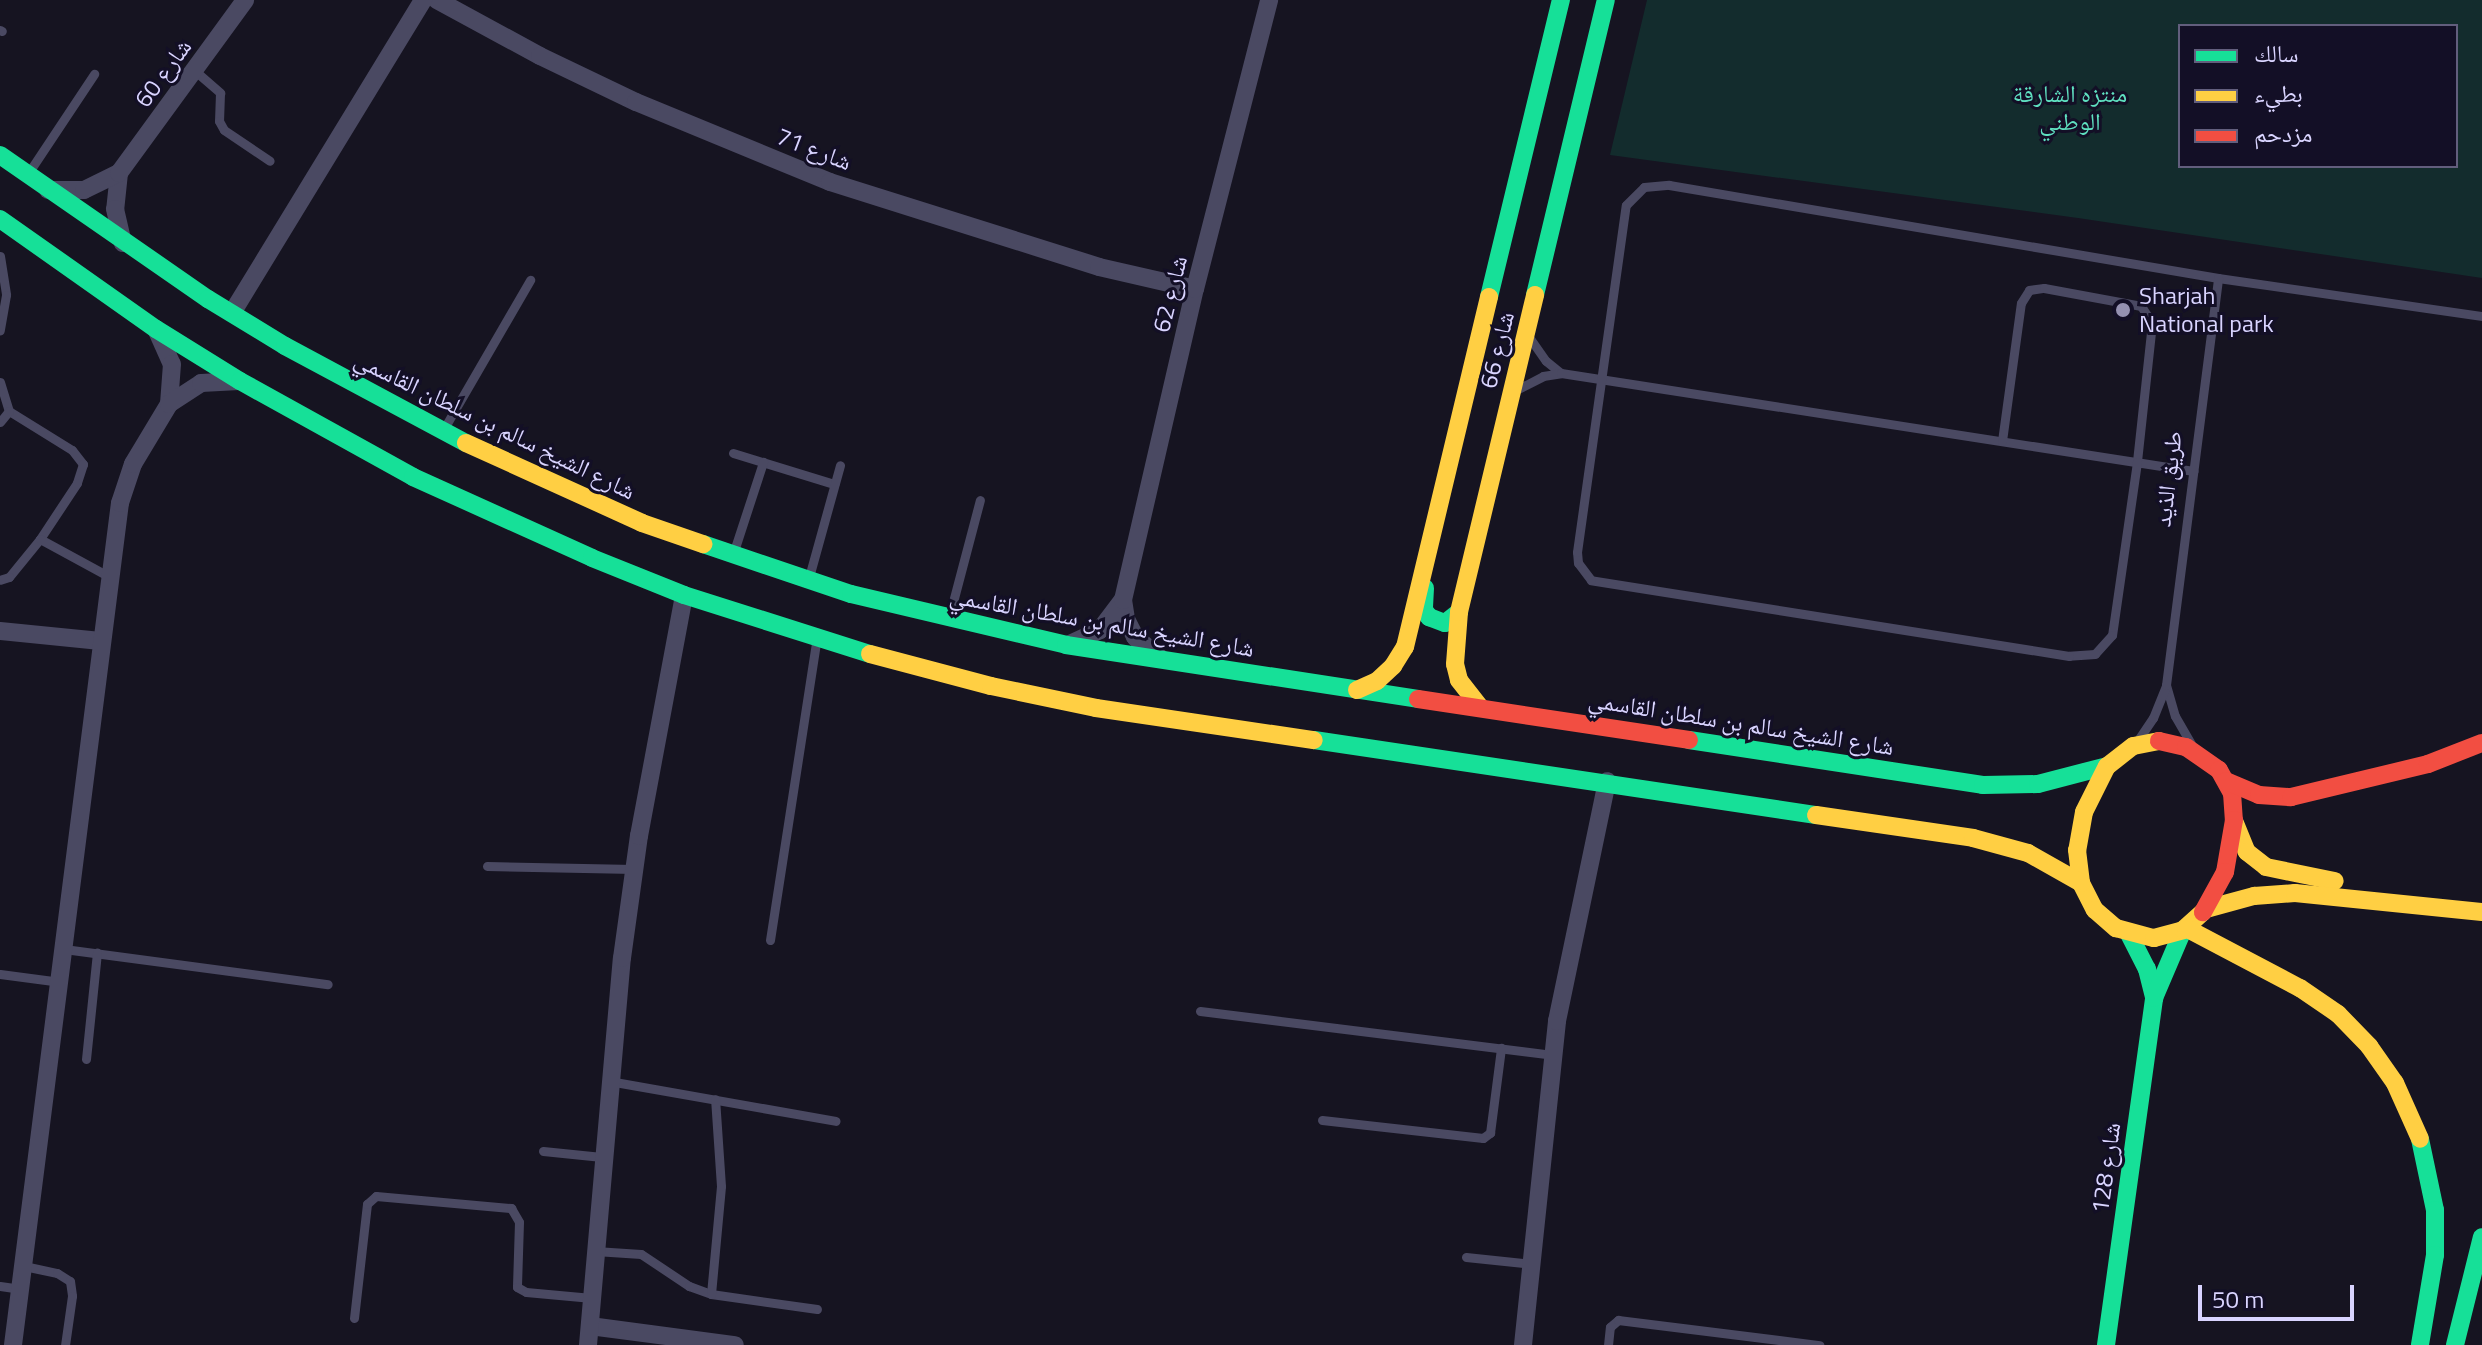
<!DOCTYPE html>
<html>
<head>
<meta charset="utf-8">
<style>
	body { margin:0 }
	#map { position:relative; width:2482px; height:1345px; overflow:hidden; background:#161421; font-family:"Titillium Web","Noto Naskh Arabic",sans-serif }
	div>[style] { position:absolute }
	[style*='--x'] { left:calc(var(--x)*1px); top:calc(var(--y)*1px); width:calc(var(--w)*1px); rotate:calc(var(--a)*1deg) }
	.green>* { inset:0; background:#132c2d }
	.lane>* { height:9px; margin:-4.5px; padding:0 4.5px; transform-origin:4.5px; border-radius:4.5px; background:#4a4962 }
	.street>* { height:18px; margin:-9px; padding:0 9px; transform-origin:9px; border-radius:9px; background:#4a4962 }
	.fast>* { height:18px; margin:-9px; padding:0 9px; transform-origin:9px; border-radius:9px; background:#16e098 }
	.slow>* { height:18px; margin:-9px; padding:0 9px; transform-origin:9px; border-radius:9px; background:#ffcf43 }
	.jam>* { height:18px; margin:-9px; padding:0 9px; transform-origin:9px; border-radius:9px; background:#f24e42 }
	.dots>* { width:22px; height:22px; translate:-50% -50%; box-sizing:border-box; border:4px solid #130f26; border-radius:50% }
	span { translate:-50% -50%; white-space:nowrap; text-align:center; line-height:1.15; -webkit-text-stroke:6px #130f26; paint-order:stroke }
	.street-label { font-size:24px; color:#d9d4ff }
	.park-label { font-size:24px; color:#5fe0c0 }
	.poi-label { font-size:24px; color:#d9d4ff }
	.left { translate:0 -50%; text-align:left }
	.legend { position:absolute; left:2178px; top:24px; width:280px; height:144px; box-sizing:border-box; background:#130f26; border:2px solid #625e7d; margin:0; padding:10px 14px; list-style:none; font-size:24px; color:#d9d4ff }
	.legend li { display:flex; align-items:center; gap:16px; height:40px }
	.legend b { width:40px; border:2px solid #625e7d }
	.scale { position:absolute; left:2198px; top:1285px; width:156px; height:36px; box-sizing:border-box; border:4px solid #d9d4ff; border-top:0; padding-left:10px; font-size:24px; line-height:28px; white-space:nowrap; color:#d9d4ff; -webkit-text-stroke:6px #130f26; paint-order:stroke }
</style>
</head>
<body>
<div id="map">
	<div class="green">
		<i style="clip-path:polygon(evenodd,1647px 0,2482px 0,2482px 278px,2078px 218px,1610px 155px,1647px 0,2180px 26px,2456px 26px,2456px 166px,2180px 166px,2180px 26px)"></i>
	</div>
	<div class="lane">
		<i style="--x:0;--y:30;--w:2;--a:27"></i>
		<i style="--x:194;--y:70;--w:35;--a:41"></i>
		<i style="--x:220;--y:93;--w:28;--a:92"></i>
		<i style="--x:219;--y:121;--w:10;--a:61"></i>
		<i style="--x:224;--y:130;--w:55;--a:34"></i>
		<i style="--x:29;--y:172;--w:118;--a:-56.4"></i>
		<i style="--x:0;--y:256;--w:39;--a:81"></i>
		<i style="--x:6;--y:295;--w:36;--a:100"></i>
		<i style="--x:1529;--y:337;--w:29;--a:55"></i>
		<i style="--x:1546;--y:361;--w:19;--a:39"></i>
		<i style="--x:0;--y:382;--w:30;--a:73"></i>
		<i style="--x:9;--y:411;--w:74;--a:31.8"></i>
		<i style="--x:72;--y:450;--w:18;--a:52"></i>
		<i style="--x:83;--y:464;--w:20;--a:108"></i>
		<i style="--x:77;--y:483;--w:67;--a:123.5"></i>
		<i style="--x:40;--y:539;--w:49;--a:129.2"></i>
		<i style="--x:9;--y:577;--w:9;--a:162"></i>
		<i style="--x:1516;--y:390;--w:30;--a:-27"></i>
		<i style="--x:1543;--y:376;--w:18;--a:-9"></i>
		<i style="--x:1561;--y:373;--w:640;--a:8.81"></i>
		<i style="--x:0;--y:422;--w:14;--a:-51"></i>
		<i style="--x:442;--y:432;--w:176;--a:-59.9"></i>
		<i style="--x:2002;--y:441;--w:139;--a:-82.2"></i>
		<i style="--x:2021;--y:303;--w:15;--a:-58"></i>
		<i style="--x:2029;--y:290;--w:15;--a:-8"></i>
		<i style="--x:2044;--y:288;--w:99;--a:10.5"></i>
		<i style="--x:2141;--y:306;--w:20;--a:57"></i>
		<i style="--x:2152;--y:323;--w:140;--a:96.2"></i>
		<i style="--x:2137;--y:462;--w:175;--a:98.2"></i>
		<i style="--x:2112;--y:635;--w:25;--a:132"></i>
		<i style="--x:2095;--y:654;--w:26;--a:176"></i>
		<i style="--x:2069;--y:656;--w:484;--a:-171"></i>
		<i style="--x:1591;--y:580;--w:21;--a:-127"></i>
		<i style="--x:1578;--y:563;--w:11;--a:-95"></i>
		<i style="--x:1577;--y:552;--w:350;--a:-82"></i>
		<i style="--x:1626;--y:205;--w:25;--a:-45"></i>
		<i style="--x:1644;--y:187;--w:25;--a:-5"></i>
		<i style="--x:1669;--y:185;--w:557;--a:9.61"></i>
		<i style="--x:2218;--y:278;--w:267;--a:8.2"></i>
		<i style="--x:733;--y:453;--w:106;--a:17.1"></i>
		<i style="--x:40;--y:539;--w:80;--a:28.5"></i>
		<i style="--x:733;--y:554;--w:97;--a:-71.9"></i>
		<i style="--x:809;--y:577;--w:116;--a:-74.5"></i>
		<i style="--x:949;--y:617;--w:121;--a:-75.2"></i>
		<i style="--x:2166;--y:685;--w:32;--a:74"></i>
		<i style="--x:2175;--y:716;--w:32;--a:60"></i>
		<i style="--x:2138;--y:740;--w:27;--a:-56"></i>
		<i style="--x:2153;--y:718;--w:35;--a:-68"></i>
		<i style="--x:2166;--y:685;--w:410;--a:-82.7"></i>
		<i style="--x:487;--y:866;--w:147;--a:1.2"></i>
		<i style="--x:770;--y:940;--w:302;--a:-81.2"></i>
		<i style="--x:64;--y:949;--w:266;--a:7.6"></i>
		<i style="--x:0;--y:974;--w:61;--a:7.6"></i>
		<i style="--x:1200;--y:1011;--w:355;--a:7.1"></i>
		<i style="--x:86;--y:1059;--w:107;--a:-84.1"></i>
		<i style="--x:609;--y:1081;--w:230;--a:10"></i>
		<i style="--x:1322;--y:1120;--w:162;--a:6.4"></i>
		<i style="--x:1483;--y:1138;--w:9;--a:-36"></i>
		<i style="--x:1490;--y:1133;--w:86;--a:-82.6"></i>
		<i style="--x:543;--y:1151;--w:59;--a:5.8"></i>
		<i style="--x:595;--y:1251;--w:46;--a:3.7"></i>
		<i style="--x:641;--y:1254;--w:58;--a:33.7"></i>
		<i style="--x:689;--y:1286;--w:23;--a:20"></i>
		<i style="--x:711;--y:1294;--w:107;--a:8.1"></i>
		<i style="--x:1466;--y:1257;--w:67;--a:6"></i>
		<i style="--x:24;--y:1266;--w:34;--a:12"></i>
		<i style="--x:57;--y:1273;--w:15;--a:32"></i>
		<i style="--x:70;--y:1281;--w:15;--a:82"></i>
		<i style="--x:72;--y:1296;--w:49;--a:98.1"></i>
		<i style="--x:0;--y:1286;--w:21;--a:8"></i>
		<i style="--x:711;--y:1294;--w:108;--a:-84.7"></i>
		<i style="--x:721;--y:1186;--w:87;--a:-93.9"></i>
		<i style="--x:354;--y:1318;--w:115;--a:-83.5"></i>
		<i style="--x:367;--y:1204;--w:12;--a:-42"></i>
		<i style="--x:376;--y:1196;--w:136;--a:5.1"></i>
		<i style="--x:511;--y:1208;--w:16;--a:60"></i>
		<i style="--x:519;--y:1222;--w:65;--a:91.8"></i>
		<i style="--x:517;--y:1287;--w:10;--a:29"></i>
		<i style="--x:526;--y:1292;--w:66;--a:5.2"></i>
		<i style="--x:1608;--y:1345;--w:18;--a:-84"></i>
		<i style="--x:1610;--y:1327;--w:11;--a:-41"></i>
		<i style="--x:1618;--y:1320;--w:203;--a:7.1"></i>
	</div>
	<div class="street">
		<i style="--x:437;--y:0;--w:117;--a:28.5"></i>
		<i style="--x:540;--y:56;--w:106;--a:25.6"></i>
		<i style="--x:636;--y:102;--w:210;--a:22.4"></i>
		<i style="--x:830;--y:182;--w:282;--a:17.5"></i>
		<i style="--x:1099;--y:267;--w:98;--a:12.9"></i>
		<i style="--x:119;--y:173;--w:36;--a:96"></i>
		<i style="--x:115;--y:209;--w:35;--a:77"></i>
		<i style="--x:48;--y:190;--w:36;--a:0"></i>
		<i style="--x:84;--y:190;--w:39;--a:-26"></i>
		<i style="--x:119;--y:173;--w:214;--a:-53.9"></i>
		<i style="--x:232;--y:313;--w:367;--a:-58.6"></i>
		<i style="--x:157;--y:331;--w:36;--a:66"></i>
		<i style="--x:172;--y:364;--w:40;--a:94.3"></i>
		<i style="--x:1123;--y:600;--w:19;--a:81"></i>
		<i style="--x:1126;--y:619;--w:20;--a:63"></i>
		<i style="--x:1135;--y:637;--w:33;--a:40"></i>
		<i style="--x:0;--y:631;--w:101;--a:5.7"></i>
		<i style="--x:1070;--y:644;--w:33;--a:-25"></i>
		<i style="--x:1100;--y:630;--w:38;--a:-53"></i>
		<i style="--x:1123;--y:600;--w:319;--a:-77"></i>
		<i style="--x:1195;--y:289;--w:298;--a:-75.6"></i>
		<i style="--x:590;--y:1326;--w:146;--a:7.5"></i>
		<i style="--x:13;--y:1345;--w:849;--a:-82.76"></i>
		<i style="--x:120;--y:503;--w:41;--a:-71.6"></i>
		<i style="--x:133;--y:464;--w:70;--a:-59"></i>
		<i style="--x:169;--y:404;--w:38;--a:-33"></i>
		<i style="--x:201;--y:383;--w:38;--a:-3"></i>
		<i style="--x:588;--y:1345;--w:388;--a:-85"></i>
		<i style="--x:622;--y:958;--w:123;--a:-82.1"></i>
		<i style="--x:639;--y:836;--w:245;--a:-79.4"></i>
		<i style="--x:1523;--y:1345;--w:326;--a:-84"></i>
		<i style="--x:1557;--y:1021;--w:245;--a:-78.2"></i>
	</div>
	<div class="fast">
		<i style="--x:0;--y:155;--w:253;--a:34.7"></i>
		<i style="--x:208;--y:299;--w:90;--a:31.4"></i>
		<i style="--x:285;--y:346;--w:205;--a:28.2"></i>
		<i style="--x:0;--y:219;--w:191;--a:35.2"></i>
		<i style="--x:156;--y:329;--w:99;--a:31.8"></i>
		<i style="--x:240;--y:381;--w:198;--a:29"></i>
		<i style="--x:413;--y:477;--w:196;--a:24.3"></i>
		<i style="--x:592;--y:558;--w:99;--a:21.9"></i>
		<i style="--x:684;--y:595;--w:195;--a:17.6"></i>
		<i style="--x:1535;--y:295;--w:303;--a:-76.5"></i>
		<i style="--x:1489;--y:297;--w:306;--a:-76.4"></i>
		<i style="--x:703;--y:544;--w:156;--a:18.7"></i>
		<i style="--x:851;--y:594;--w:221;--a:13.3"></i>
		<i style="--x:1066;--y:645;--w:356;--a:8.7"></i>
		<i style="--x:1425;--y:588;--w:22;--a:93"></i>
		<i style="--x:1424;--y:610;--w:9;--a:54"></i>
		<i style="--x:1429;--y:617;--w:17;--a:21"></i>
		<i style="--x:1445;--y:623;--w:18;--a:-38"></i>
		<i style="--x:1314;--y:740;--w:508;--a:8.5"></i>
		<i style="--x:1689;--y:740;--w:297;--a:8.7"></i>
		<i style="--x:1983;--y:785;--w:55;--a:-1"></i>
		<i style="--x:2038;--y:784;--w:71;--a:-14.6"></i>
		<i style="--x:2129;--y:934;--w:39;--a:63"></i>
		<i style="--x:2147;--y:969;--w:30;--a:76"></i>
		<i style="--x:2420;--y:1139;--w:73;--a:78.1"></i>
		<i style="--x:2435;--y:1210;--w:45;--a:90"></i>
		<i style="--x:2435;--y:1255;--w:91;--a:99.5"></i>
		<i style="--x:2106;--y:1345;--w:350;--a:-82.1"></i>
		<i style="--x:2154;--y:998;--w:74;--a:-66.9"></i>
		<i style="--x:2455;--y:1345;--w:111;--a:-76"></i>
	</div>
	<div class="slow">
		<i style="--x:466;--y:443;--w:193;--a:24.4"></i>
		<i style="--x:642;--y:523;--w:65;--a:19"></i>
		<i style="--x:870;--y:654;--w:125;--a:14.8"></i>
		<i style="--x:991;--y:686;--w:107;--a:11.8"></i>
		<i style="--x:1096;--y:708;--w:220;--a:8.4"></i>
		<i style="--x:1357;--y:690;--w:22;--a:-24"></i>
		<i style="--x:1377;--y:681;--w:22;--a:-43"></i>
		<i style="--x:1393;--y:666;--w:22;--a:-58"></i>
		<i style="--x:1405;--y:647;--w:360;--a:-76.5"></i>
		<i style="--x:1480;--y:707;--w:34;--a:-128"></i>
		<i style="--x:1459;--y:680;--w:16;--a:-104"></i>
		<i style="--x:1455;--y:664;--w:52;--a:-85.6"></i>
		<i style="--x:1459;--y:612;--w:326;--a:-76.5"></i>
		<i style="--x:2159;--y:741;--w:26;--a:169"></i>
		<i style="--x:2133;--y:746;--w:33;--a:142"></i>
		<i style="--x:2107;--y:766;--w:51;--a:116.6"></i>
		<i style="--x:2084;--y:812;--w:39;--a:100"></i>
		<i style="--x:2077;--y:850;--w:33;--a:83"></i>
		<i style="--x:2081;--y:883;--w:30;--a:63"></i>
		<i style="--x:2095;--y:910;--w:28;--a:41"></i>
		<i style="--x:2116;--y:928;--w:39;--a:15"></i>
		<i style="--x:2154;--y:938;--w:30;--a:-15"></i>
		<i style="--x:2183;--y:930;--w:27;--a:-42"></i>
		<i style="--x:1816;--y:815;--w:159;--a:8.3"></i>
		<i style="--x:1973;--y:838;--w:57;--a:15.3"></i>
		<i style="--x:2028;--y:853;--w:61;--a:29.5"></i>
		<i style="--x:2235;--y:823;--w:31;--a:68"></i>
		<i style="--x:2247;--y:852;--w:24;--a:38"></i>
		<i style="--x:2266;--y:867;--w:70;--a:11.5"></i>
		<i style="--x:2206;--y:909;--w:50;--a:-15.2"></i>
		<i style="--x:2254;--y:896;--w:41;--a:-4.2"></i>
		<i style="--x:2295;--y:893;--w:188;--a:5.8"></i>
		<i style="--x:2186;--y:928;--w:129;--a:27.8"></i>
		<i style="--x:2300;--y:988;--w:46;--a:34.4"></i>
		<i style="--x:2338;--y:1014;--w:45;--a:45.9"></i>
		<i style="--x:2369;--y:1046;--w:45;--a:54.9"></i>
		<i style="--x:2395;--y:1083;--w:61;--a:65.9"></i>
	</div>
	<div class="jam">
		<i style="--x:1418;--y:699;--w:274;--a:8.6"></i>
		<i style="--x:2159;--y:741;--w:28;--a:13"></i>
		<i style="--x:2186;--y:747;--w:40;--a:34.9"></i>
		<i style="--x:2219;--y:770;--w:26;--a:61"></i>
		<i style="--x:2232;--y:793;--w:27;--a:86"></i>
		<i style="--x:2234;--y:820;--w:53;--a:99.8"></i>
		<i style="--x:2225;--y:872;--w:46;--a:118.8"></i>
		<i style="--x:2226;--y:781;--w:36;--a:23"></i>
		<i style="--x:2259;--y:795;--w:32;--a:4"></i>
		<i style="--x:2291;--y:797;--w:141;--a:-13.5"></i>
		<i style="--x:2428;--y:764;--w:58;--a:-21.3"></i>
	</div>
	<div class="dots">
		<i style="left:2123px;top:310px;background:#9591b1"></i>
	</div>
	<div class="street-label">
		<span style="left:163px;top:73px;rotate:-54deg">شارع 60</span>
		<span style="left:814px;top:149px;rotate:21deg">شارع 71</span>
		<span style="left:1170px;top:294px;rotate:-76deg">شارع 62</span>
		<span style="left:1497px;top:350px;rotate:-76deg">شارع 66</span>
		<span style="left:495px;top:425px;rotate:26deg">شارع الشيخ سالم بن سلطان القاسمي</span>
		<span style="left:2168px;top:479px;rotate:-83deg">طريق الذيد</span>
		<span style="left:1102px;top:622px;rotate:10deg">شارع الشيخ سالم بن سلطان القاسمي</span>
		<span style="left:1741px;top:723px;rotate:9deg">شارع الشيخ سالم بن سلطان القاسمي</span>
		<span style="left:2106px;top:1168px;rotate:-82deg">شارع 128</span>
	</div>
	<div class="park-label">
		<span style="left:2070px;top:108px">منتزه الشارقة<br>الوطني</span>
	</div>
	<div class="poi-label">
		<span class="left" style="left:2139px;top:310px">Sharjah<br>National park</span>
	</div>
	<ul class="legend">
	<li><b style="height:10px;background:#16e098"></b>سالك</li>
	<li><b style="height:10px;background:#ffcf43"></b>بطيء</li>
	<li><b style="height:10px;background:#f24e42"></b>مزدحم</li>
	</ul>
	<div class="scale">50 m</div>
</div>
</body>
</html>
